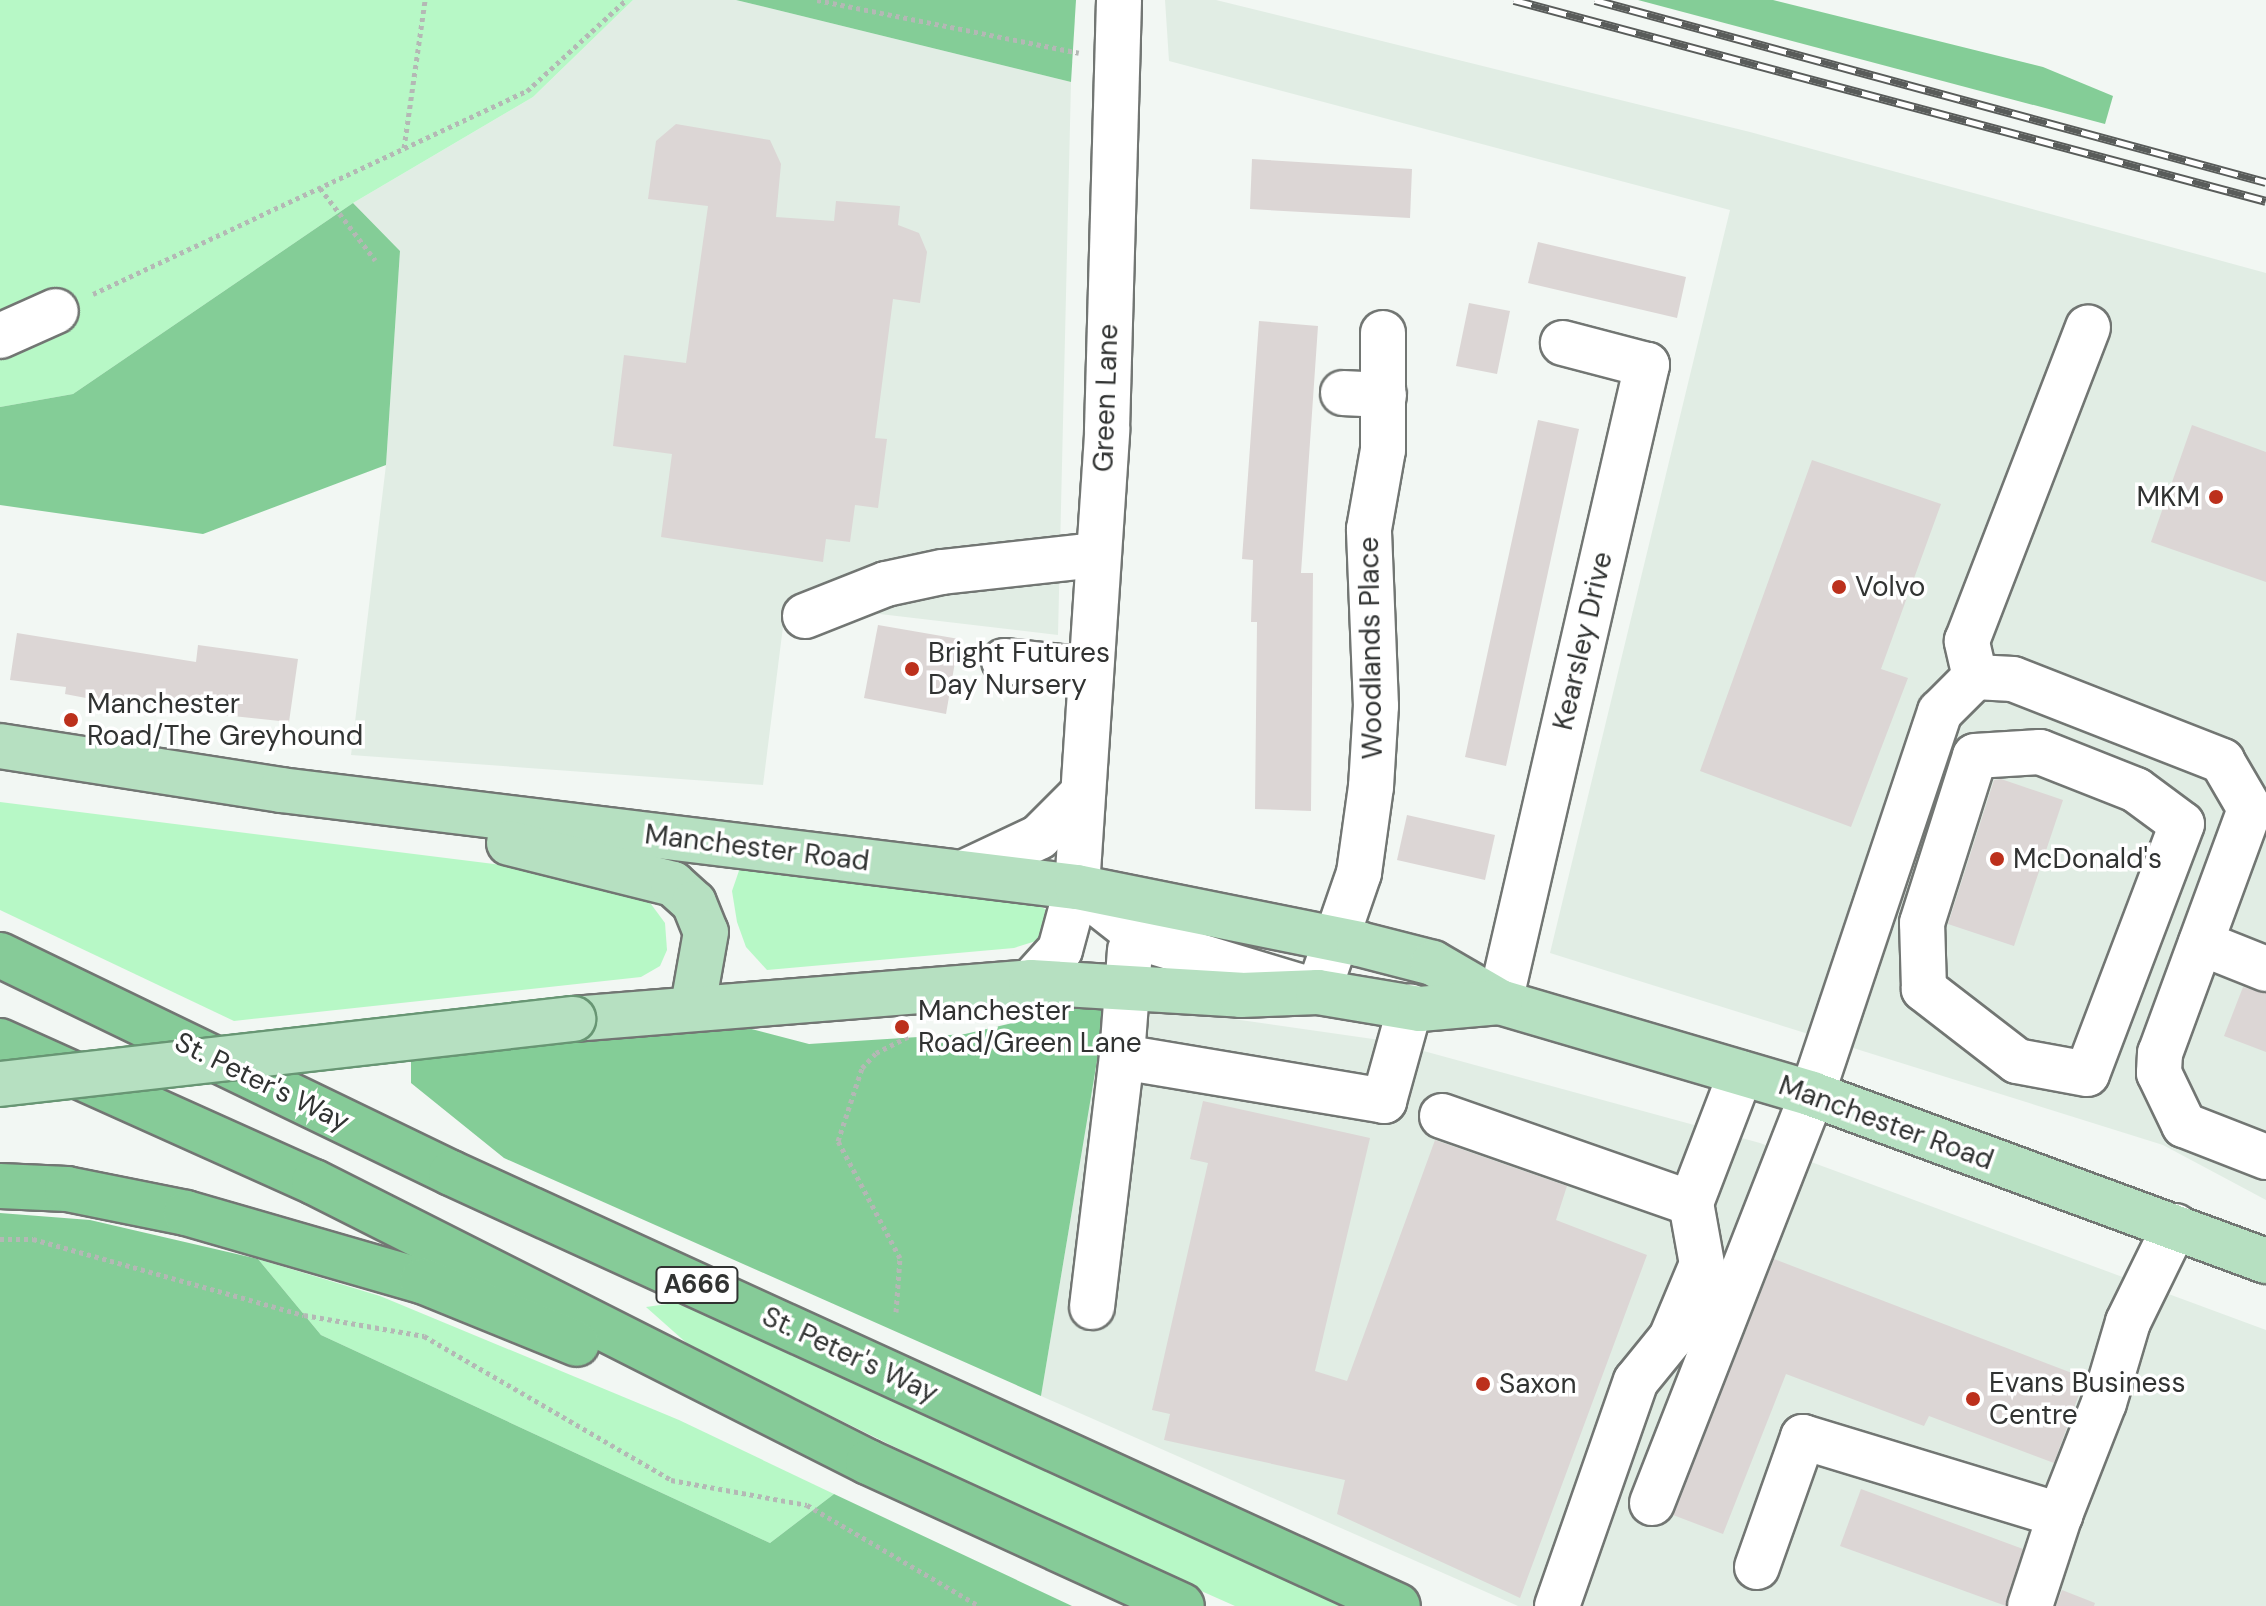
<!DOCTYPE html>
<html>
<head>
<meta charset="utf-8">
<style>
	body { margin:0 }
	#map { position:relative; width:2266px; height:1606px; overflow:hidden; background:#f2f7f3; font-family:"DM Sans",sans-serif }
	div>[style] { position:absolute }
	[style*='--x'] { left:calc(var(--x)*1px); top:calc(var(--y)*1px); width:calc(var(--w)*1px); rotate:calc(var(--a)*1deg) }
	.built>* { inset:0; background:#e1ede4 }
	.green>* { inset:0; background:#b7f8c6 }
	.forest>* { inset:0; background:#84cd97 }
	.building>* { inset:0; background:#dcd6d5 }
	.path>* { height:5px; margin-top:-2.5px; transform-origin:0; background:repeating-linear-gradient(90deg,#b4b8b5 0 4px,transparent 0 8px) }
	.roads { filter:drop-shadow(2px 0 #727673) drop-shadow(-2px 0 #727673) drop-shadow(0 2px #727673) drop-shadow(0 -2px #727673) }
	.minor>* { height:44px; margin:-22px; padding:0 22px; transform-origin:22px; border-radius:22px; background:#fff }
	.major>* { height:44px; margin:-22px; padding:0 22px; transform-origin:22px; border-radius:22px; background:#b6e0c1 }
	.highway>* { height:44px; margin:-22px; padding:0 22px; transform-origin:22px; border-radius:22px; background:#86cb98 }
	.rail>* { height:9px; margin-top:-4.5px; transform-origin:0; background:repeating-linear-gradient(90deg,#fff 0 18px,#595c5a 0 36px); box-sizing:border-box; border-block:2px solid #595c5a }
	.bridges { filter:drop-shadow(2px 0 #689674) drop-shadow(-2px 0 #689674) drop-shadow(0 2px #689674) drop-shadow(0 -2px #689674) }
	.major-bridge>* { height:44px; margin:-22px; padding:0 22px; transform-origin:22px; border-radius:22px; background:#b6e0c1 }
	.dots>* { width:22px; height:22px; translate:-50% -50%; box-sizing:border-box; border:4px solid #fff; border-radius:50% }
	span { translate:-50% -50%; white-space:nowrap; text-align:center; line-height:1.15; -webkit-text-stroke:7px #fff; paint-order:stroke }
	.shield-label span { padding:2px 6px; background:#fff; border:2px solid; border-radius:6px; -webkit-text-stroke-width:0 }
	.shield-label { font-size:26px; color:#313332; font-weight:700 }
	.street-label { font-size:28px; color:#313332 }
	.poi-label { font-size:28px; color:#313332 }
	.right { translate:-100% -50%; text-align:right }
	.left { translate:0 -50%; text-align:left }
</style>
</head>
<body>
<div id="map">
	<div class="built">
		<i style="clip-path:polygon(633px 0,736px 0,1071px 82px,1058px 635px,786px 603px,763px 785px,351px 755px,386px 465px,400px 251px,353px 203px,533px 97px)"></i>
		<i style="clip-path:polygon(1165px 0,1216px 0,1750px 132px,2266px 273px,2266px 1200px,2163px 1145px,1550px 953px,1730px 210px,1169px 61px)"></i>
		<i style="clip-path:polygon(1107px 1001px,1387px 1041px,1760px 1143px,2266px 1330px,2266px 1606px,1518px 1606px,1041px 1396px)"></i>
	</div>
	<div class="green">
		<i style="clip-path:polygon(0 0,633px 0,533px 97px,353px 203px,73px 394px,0 407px)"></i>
		<i style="clip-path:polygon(0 802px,605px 878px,648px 900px,665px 923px,667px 950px,660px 966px,641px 977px,234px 1021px,0 910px)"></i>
		<i style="clip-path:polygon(742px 862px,1034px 902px,1051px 913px,1053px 925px,1036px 941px,1014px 948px,767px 970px,746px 947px,737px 922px,732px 891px)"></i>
		<i style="clip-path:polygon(258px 1259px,380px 1296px,679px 1420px,834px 1494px,770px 1543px,321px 1335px)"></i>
		<i style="clip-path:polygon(682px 1302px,1350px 1606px,1235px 1606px,1064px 1530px,691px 1347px,646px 1307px)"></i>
	</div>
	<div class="forest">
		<i style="clip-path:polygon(736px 0,1076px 0,1071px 82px)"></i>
		<i style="clip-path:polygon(1638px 0,1773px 0,2043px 67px,2113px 96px,2105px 124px)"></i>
		<i style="clip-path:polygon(353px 203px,400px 251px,386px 465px,203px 534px,0 505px,0 407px,73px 394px)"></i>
		<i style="clip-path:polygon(1107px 1001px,1041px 1396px,504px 1158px,411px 1083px,411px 1054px,736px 1025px,809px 1044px,965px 1034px)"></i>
		<i style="clip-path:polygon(0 1213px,90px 1220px,258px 1259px,321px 1335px,770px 1543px,834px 1494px,1072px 1606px,0 1606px)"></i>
	</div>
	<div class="building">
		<i style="clip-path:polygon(676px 124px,770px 140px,781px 164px,776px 217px,834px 221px,836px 201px,900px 206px,898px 225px,919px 233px,927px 252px,920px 303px,893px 299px,875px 438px,887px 439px,878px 508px,855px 505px,850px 542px,826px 539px,823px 562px,661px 537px,672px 454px,613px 446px,624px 355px,686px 363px,708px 206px,648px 199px,656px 141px)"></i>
		<i style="clip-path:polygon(1252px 159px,1412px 169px,1410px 218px,1250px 209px)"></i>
		<i style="clip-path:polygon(1538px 242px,1686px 277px,1677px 318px,1528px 283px)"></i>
		<i style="clip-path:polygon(1469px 303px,1510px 311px,1497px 374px,1456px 366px)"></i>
		<i style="clip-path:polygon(1259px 321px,1318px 326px,1301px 573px,1313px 573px,1311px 811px,1255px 809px,1257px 622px,1251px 622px,1253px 560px,1242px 559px)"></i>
		<i style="clip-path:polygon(1538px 420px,1579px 429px,1506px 766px,1465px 757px)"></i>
		<i style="clip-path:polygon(2192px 425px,2266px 452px,2266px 582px,2151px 542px)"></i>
		<i style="clip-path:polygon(1812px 460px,1941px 504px,1881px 669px,1908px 678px,1851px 827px,1700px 771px)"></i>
		<i style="clip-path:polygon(878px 625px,959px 639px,946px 714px,864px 698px)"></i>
		<i style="clip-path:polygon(17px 633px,196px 662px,198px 645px,298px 659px,289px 722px,112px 703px,65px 694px,66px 687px,10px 680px)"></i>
		<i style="clip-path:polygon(2001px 779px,2063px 800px,2014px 946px,1948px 924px,1994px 780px)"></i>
		<i style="clip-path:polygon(1407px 815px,1495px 835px,1485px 880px,1397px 860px)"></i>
		<i style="clip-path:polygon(2243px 987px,2266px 993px,2266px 1052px,2224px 1036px)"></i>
		<i style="clip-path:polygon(1203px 1101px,1370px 1138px,1315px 1371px,1347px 1381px,1435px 1140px,1567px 1186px,1556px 1220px,1647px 1255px,1520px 1598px,1337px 1514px,1345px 1480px,1164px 1440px,1170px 1414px,1152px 1410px,1208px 1163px,1190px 1159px)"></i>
		<i style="clip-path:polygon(1774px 1259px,2085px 1378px,2054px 1463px,1929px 1416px,1924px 1426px,1786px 1374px,1723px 1534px,1673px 1515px)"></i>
		<i style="clip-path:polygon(1861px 1489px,2023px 1549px,2006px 1606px,1840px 1546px)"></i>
		<i style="clip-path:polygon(2062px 1590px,2095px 1603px,2094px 1606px,2056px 1606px)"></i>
	</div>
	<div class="path">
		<i style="--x:817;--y:0;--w:267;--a:11.4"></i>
		<i style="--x:404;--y:148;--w:149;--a:-81.9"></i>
		<i style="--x:320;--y:188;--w:91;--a:52.6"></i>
		<i style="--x:93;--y:294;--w:479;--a:-25.1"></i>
		<i style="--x:527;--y:91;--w:134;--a:-42.6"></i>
		<i style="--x:0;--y:1239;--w:33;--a:0"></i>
		<i style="--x:33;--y:1239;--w:281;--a:15.7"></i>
		<i style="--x:304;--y:1315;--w:122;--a:9.9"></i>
		<i style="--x:424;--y:1336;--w:286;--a:30.2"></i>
		<i style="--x:671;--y:1480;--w:138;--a:10.4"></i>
		<i style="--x:807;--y:1505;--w:199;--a:30.4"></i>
		<i style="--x:896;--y:1312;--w:54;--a:-85.8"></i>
		<i style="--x:900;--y:1258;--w:132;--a:-117.9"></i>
		<i style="--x:838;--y:1141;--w:77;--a:-71.8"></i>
		<i style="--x:862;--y:1068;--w:21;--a:-47"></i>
		<i style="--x:876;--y:1053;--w:38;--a:-27"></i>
	</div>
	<div class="roads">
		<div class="minor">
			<i style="--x:0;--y:336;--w:61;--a:-24.1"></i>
			<i style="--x:1343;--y:393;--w:41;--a:2.8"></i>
			<i style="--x:805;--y:616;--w:87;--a:-21.6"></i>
			<i style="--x:886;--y:584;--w:57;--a:-12.1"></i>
			<i style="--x:942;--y:572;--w:156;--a:-6.3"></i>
			<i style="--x:1004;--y:661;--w:85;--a:6"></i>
			<i style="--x:1975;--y:677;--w:37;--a:-103"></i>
			<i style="--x:1967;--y:641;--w:336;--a:-68.9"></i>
			<i style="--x:2040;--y:752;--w:103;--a:21.6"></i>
			<i style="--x:2136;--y:790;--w:57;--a:36.5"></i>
			<i style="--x:2182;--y:824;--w:267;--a:110.8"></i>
			<i style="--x:2087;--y:1074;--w:71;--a:-169.5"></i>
			<i style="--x:2017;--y:1061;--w:118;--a:-142.3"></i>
			<i style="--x:1924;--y:989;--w:66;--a:-91.7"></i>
			<i style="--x:1922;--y:923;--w:175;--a:-72.4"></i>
			<i style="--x:1975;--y:756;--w:65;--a:-3.5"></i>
			<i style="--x:963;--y:873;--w:84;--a:-25.3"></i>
			<i style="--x:1039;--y:837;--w:58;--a:-45"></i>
			<i style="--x:1077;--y:887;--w:84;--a:38.2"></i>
			<i style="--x:1143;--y:939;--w:183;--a:16.8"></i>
			<i style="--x:1318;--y:992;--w:126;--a:-71"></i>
			<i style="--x:1359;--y:873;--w:87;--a:-82.1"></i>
			<i style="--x:1371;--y:787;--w:81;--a:-86.5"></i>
			<i style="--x:1376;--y:706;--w:177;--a:-92.3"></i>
			<i style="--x:1369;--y:529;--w:80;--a:-80"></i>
			<i style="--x:1383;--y:450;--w:117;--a:-90"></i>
			<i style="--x:2201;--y:943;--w:70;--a:21.8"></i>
			<i style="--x:1130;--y:950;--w:107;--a:94.3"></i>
			<i style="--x:1122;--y:1057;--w:266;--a:9.5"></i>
			<i style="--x:1384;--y:1101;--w:98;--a:-74.5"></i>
			<i style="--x:1031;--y:982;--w:43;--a:-47.8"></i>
			<i style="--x:1060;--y:950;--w:65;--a:-74.9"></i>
			<i style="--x:1077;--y:887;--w:458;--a:-86.2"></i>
			<i style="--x:1107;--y:430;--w:430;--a:-88.4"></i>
			<i style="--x:1500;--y:1002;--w:654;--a:-77.01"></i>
			<i style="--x:1647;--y:365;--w:87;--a:-165.3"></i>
			<i style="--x:1442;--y:1116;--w:264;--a:19.3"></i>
			<i style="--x:1691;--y:1203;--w:139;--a:-69"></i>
			<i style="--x:1092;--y:1307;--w:252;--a:-83.2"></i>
			<i style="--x:1652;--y:1503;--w:439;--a:-68.6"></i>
			<i style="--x:1812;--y:1094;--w:403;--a:-71.5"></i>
			<i style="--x:1940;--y:712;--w:49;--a:-45"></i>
			<i style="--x:1975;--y:677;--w:38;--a:3"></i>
			<i style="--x:2013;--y:679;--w:225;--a:21.4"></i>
			<i style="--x:2222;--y:761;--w:56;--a:59.7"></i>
			<i style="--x:2250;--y:809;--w:260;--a:110.2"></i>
			<i style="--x:2160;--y:1053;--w:20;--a:93"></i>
			<i style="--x:2159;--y:1073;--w:58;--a:64.3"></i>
			<i style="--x:2184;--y:1125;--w:88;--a:21.3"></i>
			<i style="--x:1757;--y:1567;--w:138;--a:-70.5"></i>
			<i style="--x:1803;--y:1437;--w:269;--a:16.9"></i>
			<i style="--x:2060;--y:1515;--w:120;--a:-68.6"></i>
			<i style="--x:2104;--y:1403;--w:84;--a:-73.5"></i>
			<i style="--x:2128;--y:1322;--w:107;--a:-63.9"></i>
			<i style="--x:1557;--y:1606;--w:238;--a:-70.7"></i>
			<i style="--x:1636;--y:1381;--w:55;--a:-50.9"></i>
			<i style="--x:1671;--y:1338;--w:80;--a:-67.3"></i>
			<i style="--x:1702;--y:1264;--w:62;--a:-100.2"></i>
			<i style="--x:2030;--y:1606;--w:96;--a:-71.8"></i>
		</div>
		<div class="major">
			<i style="--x:0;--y:746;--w:284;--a:8.9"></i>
			<i style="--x:281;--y:790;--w:802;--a:6.95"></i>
			<i style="--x:1077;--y:887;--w:288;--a:11.4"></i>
			<i style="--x:1359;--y:944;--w:76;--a:14.4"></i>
			<i style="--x:1433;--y:963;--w:78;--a:30.2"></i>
			<i style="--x:1500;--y:1002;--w:325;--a:16.4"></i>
			<i style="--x:1812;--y:1094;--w:484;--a:20.2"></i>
			<i style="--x:509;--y:843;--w:169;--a:14"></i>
			<i style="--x:673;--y:884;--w:28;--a:42"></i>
			<i style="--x:694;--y:903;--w:31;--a:68"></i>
			<i style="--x:706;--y:932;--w:75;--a:100"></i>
			<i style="--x:573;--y:1019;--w:459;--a:-4.6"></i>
			<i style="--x:1031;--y:982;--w:210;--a:3.5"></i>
			<i style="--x:1241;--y:995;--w:77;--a:-2.2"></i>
			<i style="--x:1318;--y:992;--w:103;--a:9.5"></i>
			<i style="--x:1420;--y:1009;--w:80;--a:-5"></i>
		</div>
		<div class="highway">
			<i style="--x:0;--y:955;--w:501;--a:25.8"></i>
			<i style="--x:451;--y:1173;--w:1041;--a:24.57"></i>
			<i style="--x:0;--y:1041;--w:344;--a:24.2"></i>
			<i style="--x:314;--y:1182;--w:621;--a:26.81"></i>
			<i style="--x:868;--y:1462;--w:345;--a:24.6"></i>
			<i style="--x:0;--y:1186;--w:67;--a:2.6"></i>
			<i style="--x:67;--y:1189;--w:121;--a:11.4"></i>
			<i style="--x:186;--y:1213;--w:246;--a:16.1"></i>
			<i style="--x:422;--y:1281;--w:167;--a:22.1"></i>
		</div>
	</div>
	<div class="rail">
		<i style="--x:1514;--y:0;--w:778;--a:14.96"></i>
		<i style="--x:1595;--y:0;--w:695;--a:15.18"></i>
	</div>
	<div class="bridges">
		<div class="major-bridge">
			<i style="--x:0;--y:1084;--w:577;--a:-6.47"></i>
		</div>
	</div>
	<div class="dots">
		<i style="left:2216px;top:497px;background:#bc301c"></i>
		<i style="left:1839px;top:587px;background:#bc301c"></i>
		<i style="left:912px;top:669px;background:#bc301c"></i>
		<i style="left:71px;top:720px;background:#bc301c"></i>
		<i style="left:1997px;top:859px;background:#bc301c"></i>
		<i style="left:902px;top:1027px;background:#bc301c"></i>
		<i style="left:1483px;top:1384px;background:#bc301c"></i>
		<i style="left:1973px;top:1399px;background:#bc301c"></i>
	</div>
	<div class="shield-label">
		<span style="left:697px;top:1285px">A666</span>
	</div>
	<div class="street-label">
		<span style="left:1106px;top:398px;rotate:-88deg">Green Lane</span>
		<span style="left:1583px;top:641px;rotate:-77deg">Kearsley Drive</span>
		<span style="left:1371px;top:648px;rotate:-91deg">Woodlands Place</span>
		<span style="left:757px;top:848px;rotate:7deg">Manchester Road</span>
		<span style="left:262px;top:1082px;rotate:26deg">St. Peter's Way</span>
		<span style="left:1886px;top:1123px;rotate:20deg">Manchester Road</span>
		<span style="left:850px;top:1355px;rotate:25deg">St. Peter's Way</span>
	</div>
	<div class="poi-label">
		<span class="right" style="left:2200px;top:497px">MKM</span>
		<span class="left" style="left:1855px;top:587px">Volvo</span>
		<span class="left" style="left:928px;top:669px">Bright Futures<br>Day Nursery</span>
		<span class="left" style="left:87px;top:720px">Manchester<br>Road/The Greyhound</span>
		<span class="left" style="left:2013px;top:859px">McDonald's</span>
		<span class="left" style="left:918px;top:1027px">Manchester<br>Road/Green Lane</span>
		<span class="left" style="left:1989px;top:1399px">Evans Business<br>Centre</span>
		<span class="left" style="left:1499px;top:1384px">Saxon</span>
	</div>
</div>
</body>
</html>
